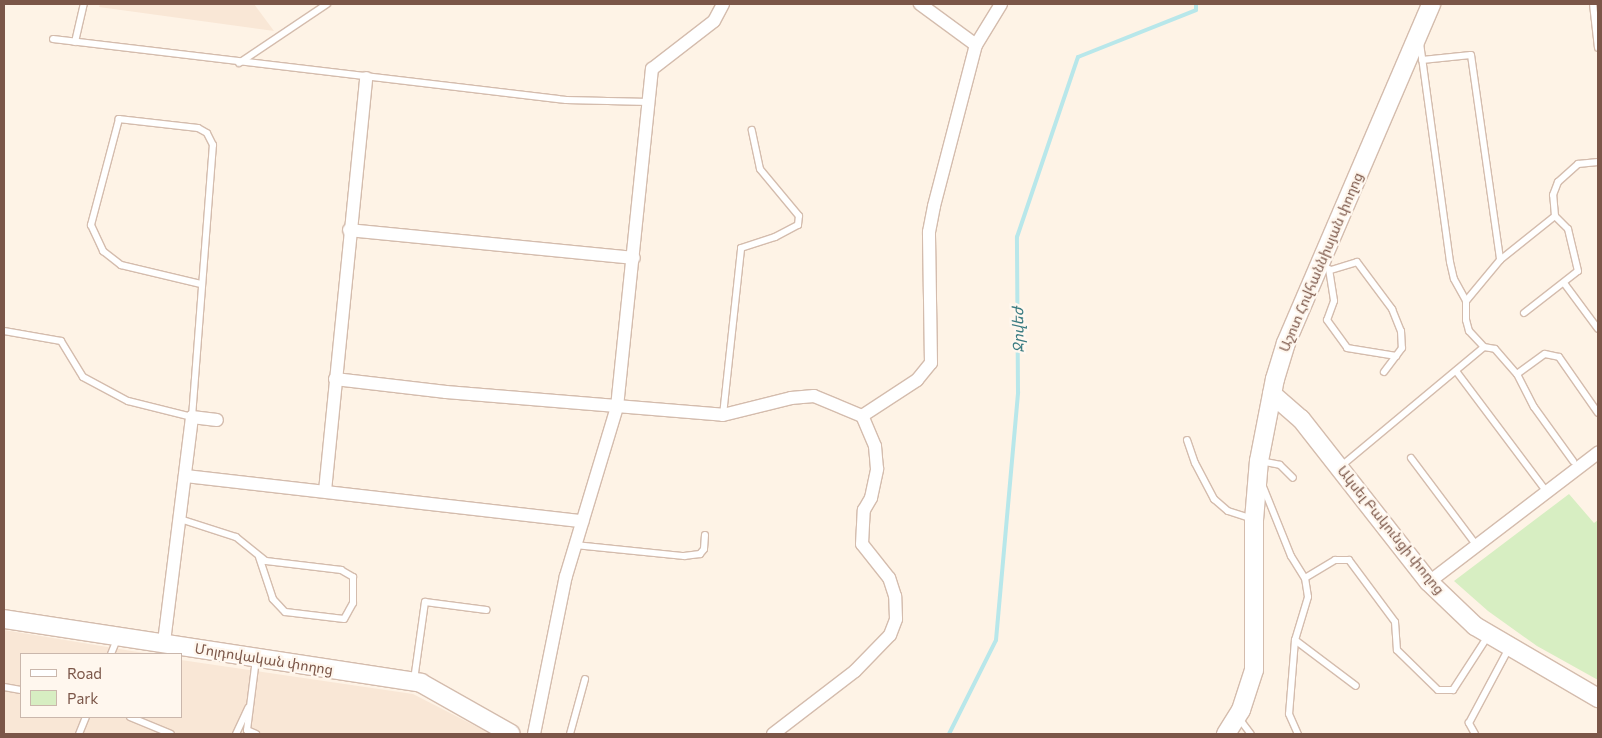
<!DOCTYPE html>
<html>
<head>
<meta charset="utf-8">
<style>
	body { margin:0 }
	#map { position:relative; width:1602px; height:738px; overflow:hidden; background:#fef3e6; font-family:Commissioner,"Noto Sans Armenian",sans-serif }
	div>[style] { position:absolute }
	[style*='--x'] { left:calc(var(--x)*1px); top:calc(var(--y)*1px); width:calc(var(--w)*1px); rotate:calc(var(--a)*1deg) }
	.residential>* { inset:0; background:#f9e7d6 }
	.green>* { inset:0; background:#d7eec2 }
	.stream>* { height:4px; margin:-2px; padding:0 2px; transform-origin:2px; border-radius:2px; background:#b8e7ea }
	.roads { filter:drop-shadow(1px 0 #d4bcad) drop-shadow(-1px 0 #d4bcad) drop-shadow(0 1px #d4bcad) drop-shadow(0 -1px #d4bcad) }
	.lane>* { height:6px; margin:-3px; padding:0 3px; transform-origin:3px; border-radius:3px; background:#fff }
	.street>* { height:12px; margin:-6px; padding:0 6px; transform-origin:6px; border-radius:6px; background:#fff }
	.secondary>* { height:18px; margin:-9px; padding:0 9px; transform-origin:9px; border-radius:9px; background:#fff }
	span { translate:-50% -50%; white-space:nowrap; text-align:center; line-height:1.15; -webkit-text-stroke:4.5px #fff7ee; paint-order:stroke }
	.street-label { font-size:14px; color:#7b5648 }
	.water-label { font-size:15px; color:#3a7b81; font-style:italic }
	.frame { position:absolute; inset:0; border:5px solid #7b5648; pointer-events:none }
	.legend { position:absolute; left:20px; top:653px; width:162px; height:65px; box-sizing:border-box; background:#fff7ee; border:1px solid #cab7ac; margin:0; padding:6px 9px; list-style:none; font-size:15px; color:#7b5648 }
	.legend li { display:flex; align-items:center; gap:10px; height:25px }
	.legend b { width:25px; border:1px solid #cab7ac }
</style>
</head>
<body>
<div id="map">
	<div class="residential">
		<i style="clip-path:polygon(100px 4px,254px 4px,274px 31px,99px 7px)"></i>
		<i style="clip-path:polygon(4px 630px,150px 654px,21px 654px,21px 717px,181px 717px,181px 660px,413px 694px,491px 734px,4px 734px)"></i>
	</div>
	<div class="green">
		<i style="clip-path:polygon(1569px 494px,1594px 523px,1598px 520px,1598px 680px,1537px 646px,1488px 611px,1454px 581px)"></i>
	</div>
	<div class="stream">
		<i style="--x:949;--y:734;--w:105;--a:-63.4"></i>
		<i style="--x:996;--y:640;--w:249;--a:-84.9"></i>
		<i style="--x:1018;--y:392;--w:155;--a:-90.4"></i>
		<i style="--x:1017;--y:237;--w:190;--a:-71.3"></i>
		<i style="--x:1078;--y:57;--w:127;--a:-21.7"></i>
		<i style="--x:1196;--y:10;--w:6;--a:-90"></i>
	</div>
	<div class="roads">
		<div class="lane">
			<i style="--x:1593;--y:4;--w:44;--a:83.5"></i>
			<i style="--x:53;--y:39;--w:517;--a:6.78"></i>
			<i style="--x:566;--y:100;--w:83;--a:1.4"></i>
			<i style="--x:75;--y:42;--w:39;--a:-77"></i>
			<i style="--x:1420;--y:43;--w:221;--a:82.2"></i>
			<i style="--x:1450;--y:262;--w:17;--a:77"></i>
			<i style="--x:1454;--y:279;--w:25;--a:61"></i>
			<i style="--x:1422;--y:60;--w:49;--a:-5.8"></i>
			<i style="--x:1471;--y:55;--w:207;--a:81.9"></i>
			<i style="--x:239;--y:63;--w:106;--a:-33.8"></i>
			<i style="--x:1329;--y:269;--w:32;--a:81"></i>
			<i style="--x:1334;--y:301;--w:20;--a:110"></i>
			<i style="--x:1327;--y:320;--w:34;--a:54"></i>
			<i style="--x:1347;--y:348;--w:50;--a:9.3"></i>
			<i style="--x:1331;--y:270;--w:27;--a:-17"></i>
			<i style="--x:1357;--y:262;--w:59;--a:53.3"></i>
			<i style="--x:1392;--y:309;--w:24;--a:68"></i>
			<i style="--x:1401;--y:331;--w:17;--a:87"></i>
			<i style="--x:1402;--y:348;--w:30;--a:127"></i>
			<i style="--x:1564;--y:283;--w:57;--a:53.5"></i>
			<i style="--x:1524;--y:313;--w:68;--a:-37.9"></i>
			<i style="--x:1578;--y:271;--w:43;--a:-103.4"></i>
			<i style="--x:1568;--y:229;--w:18;--a:-135"></i>
			<i style="--x:4;--y:331;--w:58;--a:10"></i>
			<i style="--x:61;--y:341;--w:42;--a:58.6"></i>
			<i style="--x:83;--y:377;--w:51;--a:28.1"></i>
			<i style="--x:128;--y:401;--w:66;--a:14"></i>
			<i style="--x:192;--y:417;--w:273;--a:-85.6"></i>
			<i style="--x:213;--y:145;--w:13;--a:-117"></i>
			<i style="--x:207;--y:133;--w:10;--a:-151"></i>
			<i style="--x:198;--y:128;--w:80;--a:-173.5"></i>
			<i style="--x:119;--y:119;--w:110;--a:104.8"></i>
			<i style="--x:91;--y:225;--w:29;--a:65"></i>
			<i style="--x:103;--y:251;--w:23;--a:38"></i>
			<i style="--x:121;--y:265;--w:82;--a:13.4"></i>
			<i style="--x:1484;--y:347;--w:22;--a:-133"></i>
			<i style="--x:1469;--y:331;--w:11;--a:-105"></i>
			<i style="--x:1466;--y:320;--w:19;--a:-90"></i>
			<i style="--x:1466;--y:301;--w:53;--a:-50.3"></i>
			<i style="--x:1500;--y:260;--w:70;--a:-38.7"></i>
			<i style="--x:1555;--y:216;--w:21;--a:-95"></i>
			<i style="--x:1553;--y:195;--w:14;--a:-69"></i>
			<i style="--x:1558;--y:182;--w:27;--a:-42"></i>
			<i style="--x:1578;--y:164;--w:20;--a:-6"></i>
			<i style="--x:1456;--y:371;--w:151;--a:53.1"></i>
			<i style="--x:1517;--y:374;--w:37;--a:63"></i>
			<i style="--x:1534;--y:407;--w:67;--a:54.2"></i>
			<i style="--x:723;--y:415;--w:168;--a:-83.8"></i>
			<i style="--x:741;--y:248;--w:36;--a:-18"></i>
			<i style="--x:775;--y:237;--w:26;--a:-28"></i>
			<i style="--x:798;--y:225;--w:9;--a:-84"></i>
			<i style="--x:799;--y:216;--w:61;--a:-129.7"></i>
			<i style="--x:760;--y:169;--w:40;--a:-102"></i>
			<i style="--x:1187;--y:440;--w:24;--a:71"></i>
			<i style="--x:1195;--y:463;--w:41;--a:62.2"></i>
			<i style="--x:1214;--y:499;--w:18;--a:41"></i>
			<i style="--x:1228;--y:511;--w:25;--a:18"></i>
			<i style="--x:1411;--y:458;--w:110;--a:53.1"></i>
			<i style="--x:1260;--y:461;--w:20;--a:11"></i>
			<i style="--x:1280;--y:465;--w:18;--a:45"></i>
			<i style="--x:1340;--y:467;--w:187;--a:-39.8"></i>
			<i style="--x:1484;--y:347;--w:11;--a:10"></i>
			<i style="--x:1495;--y:349;--w:33;--a:49"></i>
			<i style="--x:1517;--y:374;--w:34;--a:-36"></i>
			<i style="--x:1545;--y:354;--w:14;--a:12"></i>
			<i style="--x:1559;--y:357;--w:68;--a:55.1"></i>
			<i style="--x:1262;--y:484;--w:78;--a:68.1"></i>
			<i style="--x:1291;--y:556;--w:26;--a:58"></i>
			<i style="--x:1305;--y:578;--w:19;--a:81"></i>
			<i style="--x:1308;--y:597;--w:45;--a:106.8"></i>
			<i style="--x:1295;--y:640;--w:74;--a:94.6"></i>
			<i style="--x:1289;--y:714;--w:22;--a:66"></i>
			<i style="--x:180;--y:519;--w:59;--a:17.8"></i>
			<i style="--x:236;--y:537;--w:38;--a:39"></i>
			<i style="--x:266;--y:561;--w:76;--a:6.8"></i>
			<i style="--x:341;--y:570;--w:14;--a:30"></i>
			<i style="--x:353;--y:577;--w:26;--a:90"></i>
			<i style="--x:353;--y:603;--w:18;--a:119"></i>
			<i style="--x:344;--y:619;--w:59;--a:-173.2"></i>
			<i style="--x:285;--y:612;--w:18;--a:-133"></i>
			<i style="--x:273;--y:599;--w:44;--a:-108.4"></i>
			<i style="--x:575;--y:545;--w:110;--a:5.8"></i>
			<i style="--x:684;--y:556;--w:16;--a:-7"></i>
			<i style="--x:700;--y:554;--w:6;--a:-51"></i>
			<i style="--x:704;--y:549;--w:14;--a:-86"></i>
			<i style="--x:1305;--y:578;--w:35;--a:-31"></i>
			<i style="--x:1335;--y:560;--w:14;--a:0"></i>
			<i style="--x:1349;--y:560;--w:77;--a:53.4"></i>
			<i style="--x:1395;--y:622;--w:28;--a:86"></i>
			<i style="--x:1397;--y:650;--w:57;--a:44.3"></i>
			<i style="--x:1438;--y:690;--w:15;--a:0"></i>
			<i style="--x:1453;--y:690;--w:64;--a:-57.1"></i>
			<i style="--x:1295;--y:640;--w:76;--a:37"></i>
			<i style="--x:111;--y:654;--w:18;--a:-68"></i>
			<i style="--x:256;--y:659;--w:72;--a:97.2"></i>
			<i style="--x:247;--y:730;--w:10;--a:24"></i>
			<i style="--x:414;--y:680;--w:79;--a:-82"></i>
			<i style="--x:425;--y:602;--w:62;--a:7.5"></i>
			<i style="--x:4;--y:687;--w:17;--a:10"></i>
			<i style="--x:130;--y:717;--w:44;--a:22.5"></i>
			<i style="--x:1238;--y:717;--w:21;--a:53"></i>
			<i style="--x:79;--y:734;--w:18;--a:-68"></i>
			<i style="--x:236;--y:734;--w:29;--a:-65"></i>
			<i style="--x:570;--y:734;--w:57;--a:-74.7"></i>
			<i style="--x:1475;--y:734;--w:13;--a:-119"></i>
			<i style="--x:1469;--y:723;--w:85;--a:-61.9"></i>
		</div>
		<div class="street">
			<i style="--x:920;--y:4;--w:69;--a:36.2"></i>
			<i style="--x:349;--y:230;--w:286;--a:5.6"></i>
			<i style="--x:335;--y:379;--w:112;--a:6.7"></i>
			<i style="--x:446;--y:392;--w:278;--a:4.7"></i>
			<i style="--x:723;--y:415;--w:70;--a:-14"></i>
			<i style="--x:791;--y:398;--w:23;--a:-5"></i>
			<i style="--x:814;--y:396;--w:52;--a:22.6"></i>
			<i style="--x:862;--y:416;--w:66;--a:-33.2"></i>
			<i style="--x:917;--y:380;--w:22;--a:-51"></i>
			<i style="--x:931;--y:363;--w:131;--a:-90.9"></i>
			<i style="--x:929;--y:232;--w:26;--a:-79"></i>
			<i style="--x:934;--y:206;--w:166;--a:-75.4"></i>
			<i style="--x:976;--y:45;--w:48;--a:-58.6"></i>
			<i style="--x:185;--y:476;--w:400;--a:6.5"></i>
			<i style="--x:325;--y:491;--w:415;--a:-84.3"></i>
			<i style="--x:1429;--y:582;--w:213;--a:-37.4"></i>
			<i style="--x:164;--y:642;--w:227;--a:-82.9"></i>
			<i style="--x:192;--y:417;--w:25;--a:7"></i>
			<i style="--x:534;--y:734;--w:161;--a:-78.6"></i>
			<i style="--x:566;--y:576;--w:177;--a:-73.2"></i>
			<i style="--x:617;--y:407;--w:340;--a:-84.1"></i>
			<i style="--x:652;--y:69;--w:78;--a:-37.7"></i>
			<i style="--x:714;--y:21;--w:19;--a:-62"></i>
			<i style="--x:773;--y:734;--w:103;--a:-37.5"></i>
			<i style="--x:855;--y:671;--w:50;--a:-45.8"></i>
			<i style="--x:890;--y:635;--w:17;--a:-69"></i>
			<i style="--x:896;--y:619;--w:23;--a:-92"></i>
			<i style="--x:895;--y:596;--w:19;--a:-108"></i>
			<i style="--x:889;--y:578;--w:43;--a:-128.5"></i>
			<i style="--x:862;--y:544;--w:34;--a:-87"></i>
			<i style="--x:864;--y:510;--w:14;--a:-60"></i>
			<i style="--x:871;--y:498;--w:30;--a:-78"></i>
			<i style="--x:877;--y:469;--w:23;--a:-95"></i>
			<i style="--x:875;--y:446;--w:33;--a:-113"></i>
		</div>
		<div class="secondary">
			<i style="--x:1272;--y:394;--w:38;--a:41"></i>
			<i style="--x:1301;--y:419;--w:207;--a:51.9"></i>
			<i style="--x:1429;--y:582;--w:64;--a:43.7"></i>
			<i style="--x:1475;--y:626;--w:143;--a:30.3"></i>
			<i style="--x:4;--y:619;--w:422;--a:8.7"></i>
			<i style="--x:421;--y:683;--w:103;--a:29.5"></i>
			<i style="--x:1226;--y:734;--w:28;--a:-58"></i>
			<i style="--x:1241;--y:710;--w:42;--a:-72"></i>
			<i style="--x:1254;--y:670;--w:150;--a:-90"></i>
			<i style="--x:1254;--y:520;--w:59;--a:-85.2"></i>
			<i style="--x:1259;--y:461;--w:84;--a:-79"></i>
			<i style="--x:1275;--y:379;--w:38;--a:-73"></i>
			<i style="--x:1286;--y:343;--w:369;--a:-66.8"></i>
		</div>
	</div>
	<div class="street-label">
		<span style="left:1321px;top:262px;rotate:-67deg">Աշոտ Հովհաննիսյան փողոց</span>
		<span style="left:1391px;top:530px;rotate:51deg">Ակսել Բակունցի փողոց</span>
		<span style="left:264px;top:659px;rotate:9deg">Մոլդովական փողոց</span>
	</div>
	<div class="water-label">
		<span style="left:1018px;top:330px;rotate:-91deg">Ջրվեժ</span>
	</div>
	<div class="frame"></div>
	<ul class="legend">
	<li><b style="height:6px;background:#fff"></b>Road</li>
	<li><b style="height:14px;background:#d7eec2"></b>Park</li>
	</ul>
</div>
</body>
</html>
